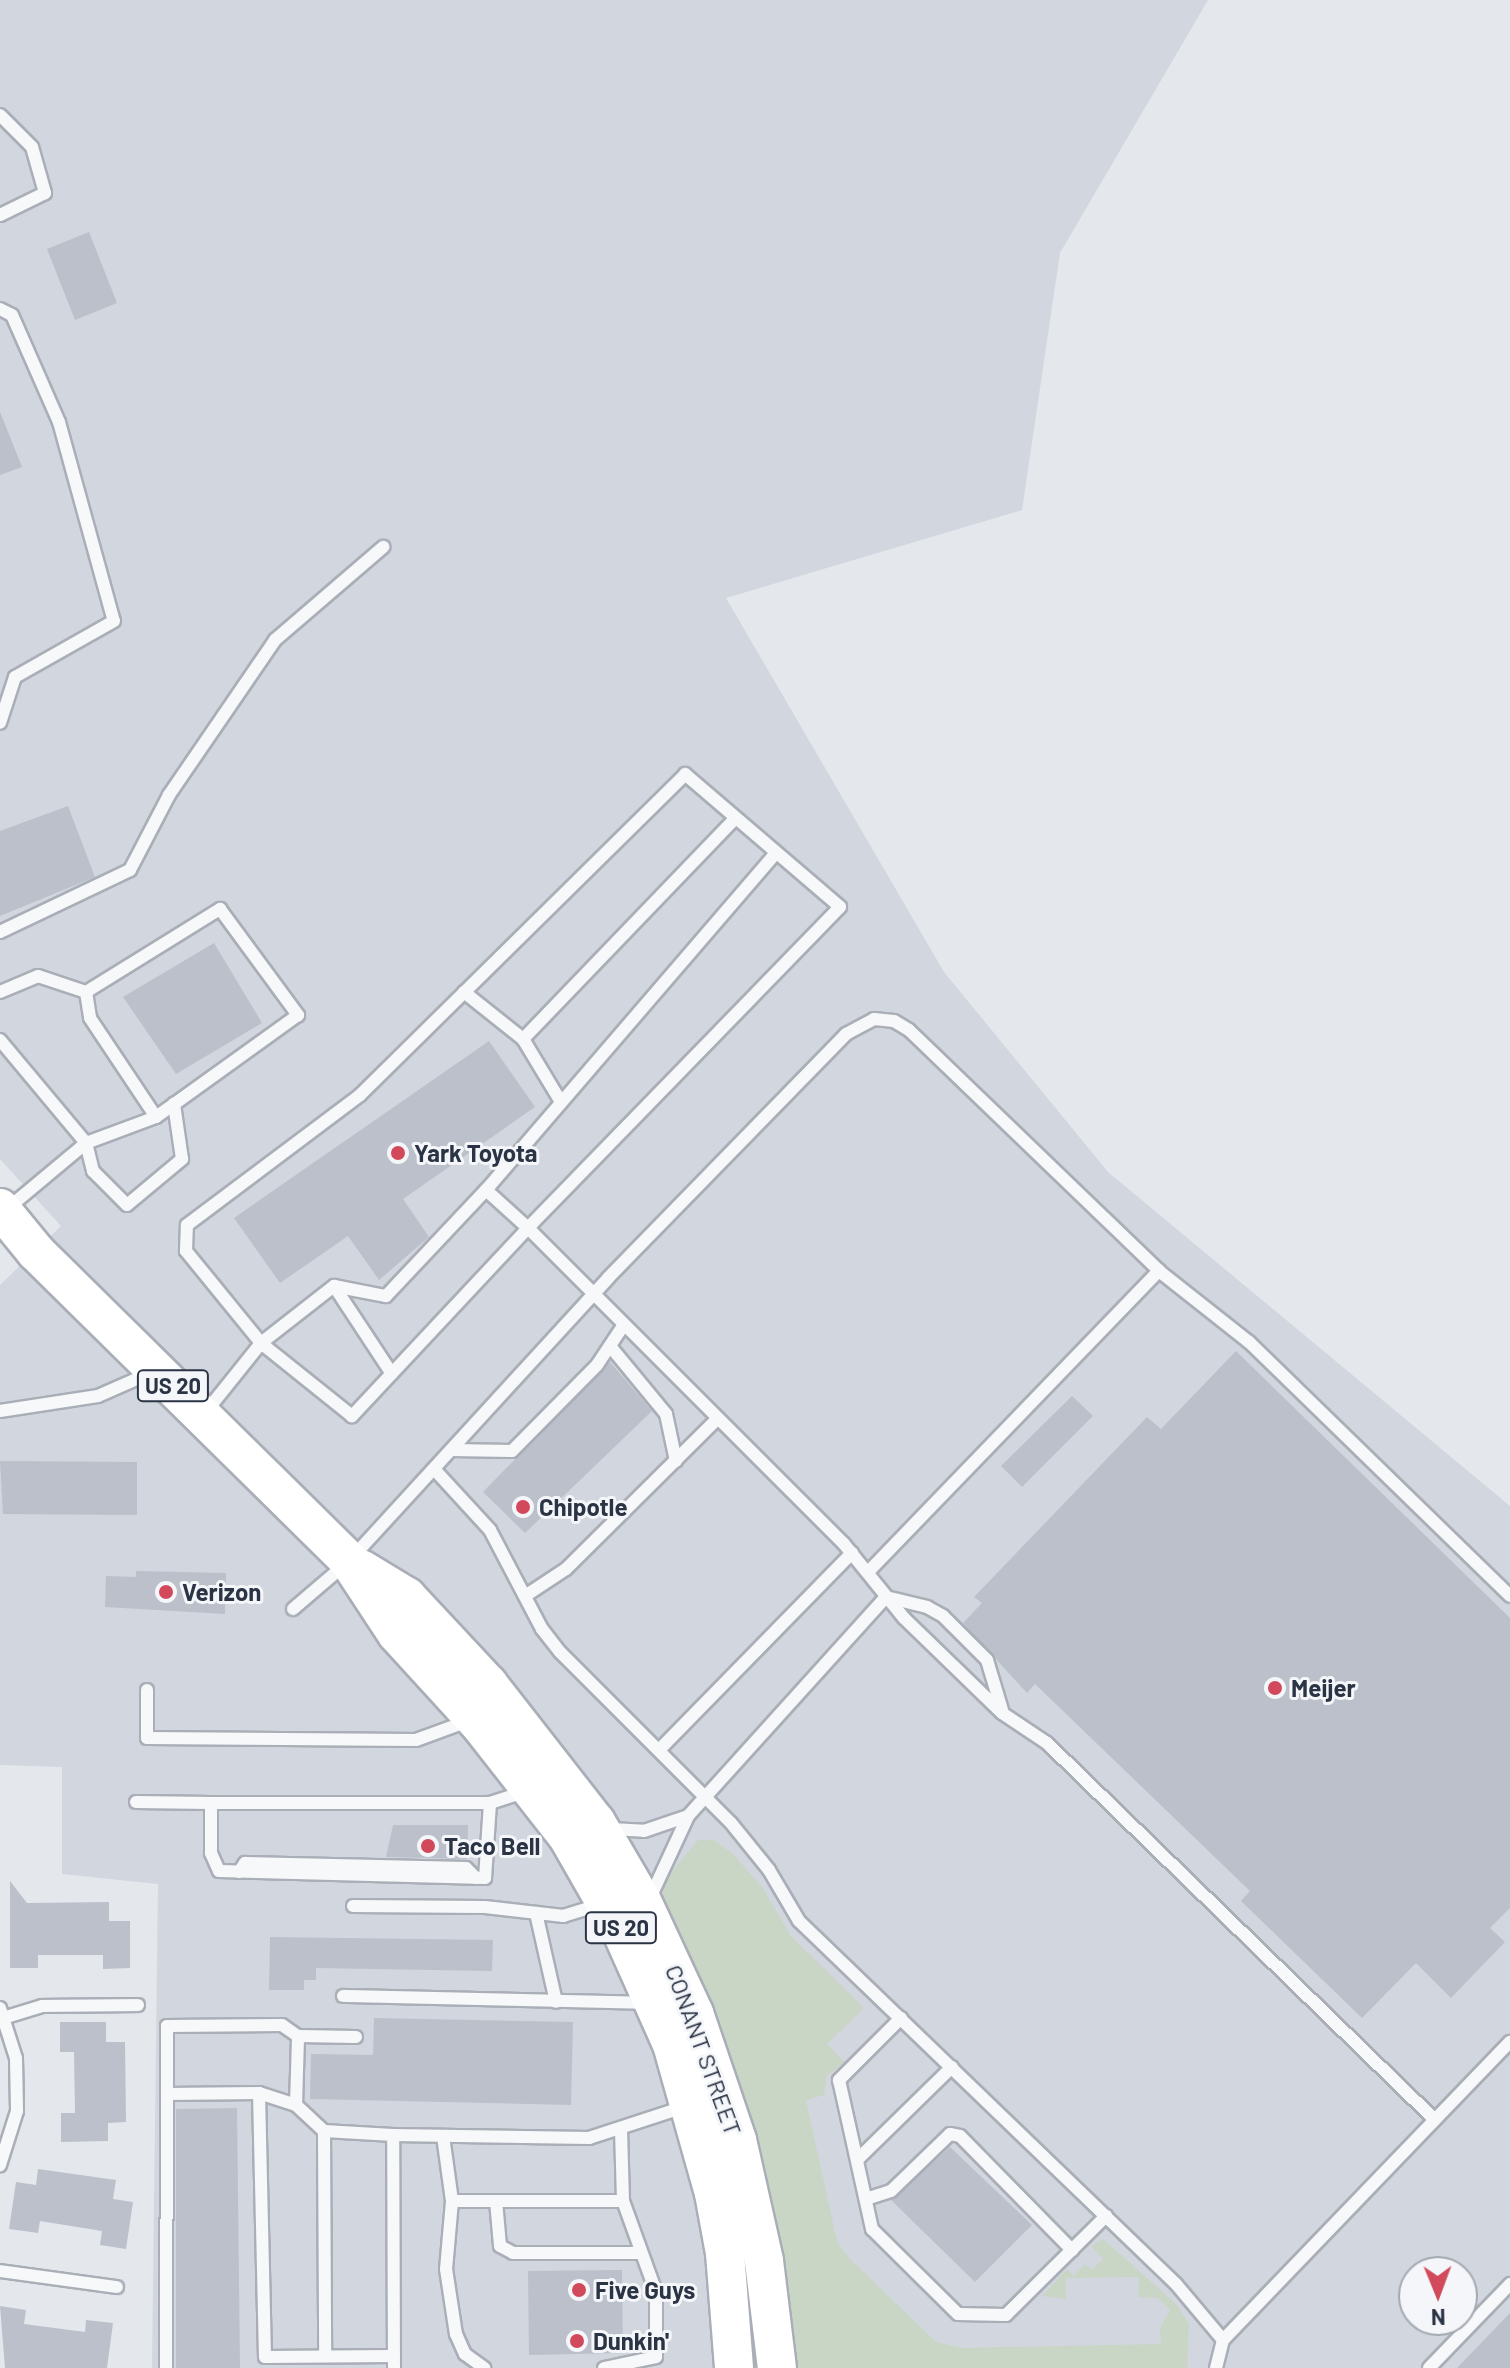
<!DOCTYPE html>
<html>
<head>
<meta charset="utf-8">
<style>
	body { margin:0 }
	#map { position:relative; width:1510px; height:2368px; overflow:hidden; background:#e4e7ec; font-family:Barlow,sans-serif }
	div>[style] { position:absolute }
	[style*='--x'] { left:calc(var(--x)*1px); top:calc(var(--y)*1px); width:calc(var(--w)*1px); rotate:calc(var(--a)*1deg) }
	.built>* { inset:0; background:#d2d6de }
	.green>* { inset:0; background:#c9d6c5 }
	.building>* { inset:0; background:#bbc0ca }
	.roads { filter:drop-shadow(2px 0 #a9aeb7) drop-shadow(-2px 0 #a9aeb7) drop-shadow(0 2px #a9aeb7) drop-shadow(0 -2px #a9aeb7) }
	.service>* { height:12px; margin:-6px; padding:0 6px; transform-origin:6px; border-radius:6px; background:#f7f8fa }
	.primary>* { height:38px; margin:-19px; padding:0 19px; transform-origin:19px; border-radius:19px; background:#fff }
	.dots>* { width:22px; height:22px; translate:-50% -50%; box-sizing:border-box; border:4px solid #f4f6f9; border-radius:50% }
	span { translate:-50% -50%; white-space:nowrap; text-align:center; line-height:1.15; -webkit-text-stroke:6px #f4f6f9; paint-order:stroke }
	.shield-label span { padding:2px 6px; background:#f4f6f9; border:2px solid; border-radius:6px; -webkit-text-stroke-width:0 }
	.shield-label { font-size:22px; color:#2b3445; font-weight:700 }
	.poi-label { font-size:24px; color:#2b3445; font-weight:700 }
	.left { translate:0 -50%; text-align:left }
	.street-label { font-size:24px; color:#2b3445 }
	.north { position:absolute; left:1398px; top:2256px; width:80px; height:80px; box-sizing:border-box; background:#f4f6f9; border:2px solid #a4a8b1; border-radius:50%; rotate:179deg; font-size:22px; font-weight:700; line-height:32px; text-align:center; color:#2b3445 }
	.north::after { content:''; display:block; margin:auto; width:28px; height:36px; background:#d1495b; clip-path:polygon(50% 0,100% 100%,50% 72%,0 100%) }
</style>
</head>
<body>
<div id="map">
	<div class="built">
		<i style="clip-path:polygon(evenodd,0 0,1208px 0,1060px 253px,1022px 510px,726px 598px,944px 972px,1108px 1172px,1510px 1506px,1510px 2368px,152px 2368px,158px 1884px,62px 1874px,62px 1767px,0 1765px,0 1285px,61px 1226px,0 1159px,0 0,1414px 2272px,1462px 2272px,1462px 2320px,1414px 2320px,1414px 2272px)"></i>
	</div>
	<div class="green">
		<i style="clip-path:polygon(698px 1840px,714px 1840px,732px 1853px,762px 1887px,791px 1936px,864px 2008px,827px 2044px,845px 2062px,827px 2076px,824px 2095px,806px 2100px,837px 2242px,850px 2259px,936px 2342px,962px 2348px,1161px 2344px,1160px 2329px,1170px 2310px,1158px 2298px,1138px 2297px,1139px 2277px,1066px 2278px,1066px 2299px,1042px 2296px,1067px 2269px,1074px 2276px,1085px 2264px,1092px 2270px,1103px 2259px,1091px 2246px,1103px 2239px,1176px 2304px,1189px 2324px,1187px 2368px,796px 2368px,663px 1900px,664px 1881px)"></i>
	</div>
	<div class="building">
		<i style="clip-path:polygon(89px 232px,117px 303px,75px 320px,47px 249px)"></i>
		<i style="clip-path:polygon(0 412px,22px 467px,0 475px)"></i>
		<i style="clip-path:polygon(68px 806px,95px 877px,0 916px,0 831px)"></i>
		<i style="clip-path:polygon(214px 943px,262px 1023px,176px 1074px,123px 997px)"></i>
		<i style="clip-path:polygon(489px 1041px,535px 1107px,403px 1199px,429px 1237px,379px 1280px,348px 1236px,280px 1283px,234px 1218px)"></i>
		<i style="clip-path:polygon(1236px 1351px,1510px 1618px,1510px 1908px,1490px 1928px,1505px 1942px,1451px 1998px,1416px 1963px,1362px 2018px,1241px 1901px,1250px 1891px,1035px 1684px,1027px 1693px,963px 1623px,982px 1603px,974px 1597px,1147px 1417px,1161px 1429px)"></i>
		<i style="clip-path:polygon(610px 1362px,652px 1411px,525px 1533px,483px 1492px)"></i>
		<i style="clip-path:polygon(1072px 1396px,1093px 1416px,1022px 1487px,1001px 1466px)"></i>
		<i style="clip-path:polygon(0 1461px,137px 1462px,137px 1515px,3px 1514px)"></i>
		<i style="clip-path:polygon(136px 1571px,226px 1573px,225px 1614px,105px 1607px,106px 1576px,136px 1577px)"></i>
		<i style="clip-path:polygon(393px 1825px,468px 1825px,467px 1859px,386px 1857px)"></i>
		<i style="clip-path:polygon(10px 1881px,27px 1903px,109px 1902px,109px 1921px,130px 1921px,130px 1968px,103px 1969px,103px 1955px,38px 1955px,38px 1968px,10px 1968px)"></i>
		<i style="clip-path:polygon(270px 1937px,493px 1940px,492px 1971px,316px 1968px,316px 1980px,304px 1980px,304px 1990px,269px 1990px)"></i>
		<i style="clip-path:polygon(374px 2018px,573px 2022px,571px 2105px,310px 2099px,311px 2054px,373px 2055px)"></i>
		<i style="clip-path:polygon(60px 2022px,106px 2022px,106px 2042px,125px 2042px,126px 2122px,108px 2123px,108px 2141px,61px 2142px,61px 2113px,75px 2113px,74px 2052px,60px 2052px)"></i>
		<i style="clip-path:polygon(237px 2108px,240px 2368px,176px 2368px,176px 2109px)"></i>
		<i style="clip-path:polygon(950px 2147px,1032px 2225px,975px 2282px,891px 2200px)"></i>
		<i style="clip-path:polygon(38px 2169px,116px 2180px,113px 2199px,133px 2202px,126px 2249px,100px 2245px,102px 2231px,40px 2221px,38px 2233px,9px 2229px,16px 2182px,36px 2185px)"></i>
		<i style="clip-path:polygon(622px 2270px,623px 2353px,529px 2355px,528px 2271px)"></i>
		<i style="clip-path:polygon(0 2306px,26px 2310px,24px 2324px,85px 2332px,86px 2320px,113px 2323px,107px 2368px,5px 2368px)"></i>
		<i style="clip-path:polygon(1510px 2313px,1510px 2368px,1457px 2368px)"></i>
	</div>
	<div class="roads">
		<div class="service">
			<i style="--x:0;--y:115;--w:45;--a:45"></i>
			<i style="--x:32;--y:147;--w:48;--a:74.2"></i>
			<i style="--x:45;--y:193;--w:50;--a:153.9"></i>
			<i style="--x:0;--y:309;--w:13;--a:27"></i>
			<i style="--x:12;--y:315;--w:117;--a:66.3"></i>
			<i style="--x:59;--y:422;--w:206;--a:74.6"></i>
			<i style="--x:114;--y:621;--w:114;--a:150.5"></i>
			<i style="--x:15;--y:677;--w:48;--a:108.1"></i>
			<i style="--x:0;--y:932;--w:144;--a:-25.5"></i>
			<i style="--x:130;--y:870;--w:85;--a:-62.5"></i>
			<i style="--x:169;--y:795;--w:188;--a:-55.6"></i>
			<i style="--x:275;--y:640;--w:143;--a:-40.7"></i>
			<i style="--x:0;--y:992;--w:41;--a:-22.8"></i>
			<i style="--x:38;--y:976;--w:51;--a:18.4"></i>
			<i style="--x:86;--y:992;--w:158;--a:-31.8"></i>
			<i style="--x:220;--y:909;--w:132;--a:53.7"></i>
			<i style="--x:298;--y:1015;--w:153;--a:144.3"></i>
			<i style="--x:174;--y:1104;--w:22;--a:144"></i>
			<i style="--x:156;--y:1117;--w:75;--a:159.6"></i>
			<i style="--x:86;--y:1143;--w:29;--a:76"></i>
			<i style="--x:93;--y:1171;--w:48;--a:45"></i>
			<i style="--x:127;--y:1205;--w:72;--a:-39.9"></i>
			<i style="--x:182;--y:1159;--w:56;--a:-98.3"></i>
			<i style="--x:86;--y:992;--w:26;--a:81"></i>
			<i style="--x:90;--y:1018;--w:119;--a:56.3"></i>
			<i style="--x:464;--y:992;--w:75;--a:38.5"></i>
			<i style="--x:0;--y:1040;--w:134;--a:50.1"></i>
			<i style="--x:86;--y:1143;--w:104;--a:140.1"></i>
			<i style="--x:561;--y:1102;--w:74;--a:-121.1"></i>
			<i style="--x:523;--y:1039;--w:306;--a:-46.1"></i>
			<i style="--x:486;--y:1190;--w:57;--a:42.1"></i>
			<i style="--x:528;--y:1228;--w:258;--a:133.1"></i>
			<i style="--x:352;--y:1416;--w:117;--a:-141.3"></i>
			<i style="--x:261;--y:1343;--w:119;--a:-129.2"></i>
			<i style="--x:186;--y:1251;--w:26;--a:-88"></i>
			<i style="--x:187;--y:1225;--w:216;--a:-36.9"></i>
			<i style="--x:360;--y:1095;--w:457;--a:-44.6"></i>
			<i style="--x:685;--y:774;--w:204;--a:40.6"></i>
			<i style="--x:840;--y:907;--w:448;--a:134.2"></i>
			<i style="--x:528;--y:1228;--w:447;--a:45"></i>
			<i style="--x:844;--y:1544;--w:95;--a:51"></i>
			<i style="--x:904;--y:1618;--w:136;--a:44.1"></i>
			<i style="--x:1002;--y:1713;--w:54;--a:33.7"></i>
			<i style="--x:1047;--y:1743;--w:540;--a:44.17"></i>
			<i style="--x:334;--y:1286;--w:105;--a:56.6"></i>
			<i style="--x:610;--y:1346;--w:88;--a:50.5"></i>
			<i style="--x:666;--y:1414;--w:48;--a:78"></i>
			<i style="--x:0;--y:1411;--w:99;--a:-8.7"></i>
			<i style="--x:98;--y:1396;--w:57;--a:-23.9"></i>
			<i style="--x:205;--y:1413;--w:90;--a:-51.3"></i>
			<i style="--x:261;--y:1343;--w:93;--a:-38"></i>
			<i style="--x:334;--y:1286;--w:53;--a:10.9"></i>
			<i style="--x:386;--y:1296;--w:146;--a:-46.7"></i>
			<i style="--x:486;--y:1190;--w:442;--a:-49.3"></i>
			<i style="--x:451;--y:1450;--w:61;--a:0.9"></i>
			<i style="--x:512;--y:1451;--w:121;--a:-45.3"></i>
			<i style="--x:597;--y:1365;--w:47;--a:-56.3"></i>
			<i style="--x:434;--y:1469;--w:83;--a:47.4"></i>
			<i style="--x:490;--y:1530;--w:112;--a:62.3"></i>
			<i style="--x:542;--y:1629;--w:29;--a:52"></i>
			<i style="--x:560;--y:1652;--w:242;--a:45"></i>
			<i style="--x:731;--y:1823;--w:60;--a:51"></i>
			<i style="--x:769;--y:1870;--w:59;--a:59.5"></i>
			<i style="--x:799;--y:1921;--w:523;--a:43.92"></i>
			<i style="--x:1176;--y:2284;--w:73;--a:50"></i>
			<i style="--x:868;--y:1572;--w:419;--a:-46"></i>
			<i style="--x:525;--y:1596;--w:49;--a:-33.4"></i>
			<i style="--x:566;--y:1569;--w:213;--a:-44.8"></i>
			<i style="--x:293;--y:1609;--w:74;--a:-40.6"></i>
			<i style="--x:349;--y:1561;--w:384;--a:-47.5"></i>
			<i style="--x:608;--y:1278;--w:341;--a:-45.7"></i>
			<i style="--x:846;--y:1034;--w:32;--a:-28"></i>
			<i style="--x:874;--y:1019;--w:20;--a:6"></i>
			<i style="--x:894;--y:1021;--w:17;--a:31"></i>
			<i style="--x:909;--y:1030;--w:347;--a:43.9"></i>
			<i style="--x:1159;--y:1271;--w:115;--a:38.3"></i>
			<i style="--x:1249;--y:1342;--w:364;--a:44.2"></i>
			<i style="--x:147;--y:1690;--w:48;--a:90"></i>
			<i style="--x:147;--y:1738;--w:269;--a:0.4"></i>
			<i style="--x:416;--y:1740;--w:55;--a:-20.1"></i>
			<i style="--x:659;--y:1750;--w:276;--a:-45.6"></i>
			<i style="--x:136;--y:1802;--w:75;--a:0.8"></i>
			<i style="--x:490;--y:1803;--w:75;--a:93.8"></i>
			<i style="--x:485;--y:1878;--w:266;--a:-178.5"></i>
			<i style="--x:219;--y:1871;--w:20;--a:-114"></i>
			<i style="--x:211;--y:1853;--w:50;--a:-90"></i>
			<i style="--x:211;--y:1803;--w:279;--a:0"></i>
			<i style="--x:490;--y:1803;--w:39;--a:-18"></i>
			<i style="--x:611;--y:1829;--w:33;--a:3"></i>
			<i style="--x:644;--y:1831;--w:46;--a:-18.8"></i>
			<i style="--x:239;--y:1872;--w:11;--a:-56"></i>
			<i style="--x:245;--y:1863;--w:221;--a:1.3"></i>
			<i style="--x:466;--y:1868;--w:14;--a:45"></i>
			<i style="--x:650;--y:1898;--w:90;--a:-65.1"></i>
			<i style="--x:688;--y:1816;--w:295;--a:-47.9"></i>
			<i style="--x:886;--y:1597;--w:42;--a:13.7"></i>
			<i style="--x:927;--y:1607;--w:18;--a:29"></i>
			<i style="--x:943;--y:1616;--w:62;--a:45"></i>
			<i style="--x:987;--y:1660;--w:52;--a:73.3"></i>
			<i style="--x:353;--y:1906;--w:132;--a:0.4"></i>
			<i style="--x:485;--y:1907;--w:79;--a:6.6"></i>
			<i style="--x:563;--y:1916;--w:39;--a:-17"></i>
			<i style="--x:536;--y:1913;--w:91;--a:77.3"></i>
			<i style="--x:343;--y:1996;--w:304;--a:1.3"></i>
			<i style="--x:0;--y:2008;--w:52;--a:72.3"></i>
			<i style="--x:16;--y:2058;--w:53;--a:88.9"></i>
			<i style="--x:17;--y:2111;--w:57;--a:107.5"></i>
			<i style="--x:3;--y:2018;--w:41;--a:-17.1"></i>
			<i style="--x:42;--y:2006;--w:96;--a:-0.6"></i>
			<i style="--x:901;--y:2018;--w:88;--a:135"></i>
			<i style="--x:839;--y:2080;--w:153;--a:77.5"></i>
			<i style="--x:872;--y:2229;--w:121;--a:44.7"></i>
			<i style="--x:958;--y:2314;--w:48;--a:1.2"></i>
			<i style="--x:1006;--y:2315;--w:141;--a:-44.7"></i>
			<i style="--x:259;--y:2093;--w:264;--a:88.7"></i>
			<i style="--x:265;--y:2357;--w:129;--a:-0.4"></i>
			<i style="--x:167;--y:2094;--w:92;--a:-0.6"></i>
			<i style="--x:259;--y:2093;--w:39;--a:18"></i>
			<i style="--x:296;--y:2105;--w:38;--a:43"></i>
			<i style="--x:324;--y:2131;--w:69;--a:3.3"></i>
			<i style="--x:296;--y:2105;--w:69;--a:-88.3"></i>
			<i style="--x:298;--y:2036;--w:58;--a:1"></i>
			<i style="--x:324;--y:2131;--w:225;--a:89.7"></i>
			<i style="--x:443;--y:2136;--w:66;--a:82.1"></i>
			<i style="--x:452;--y:2201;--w:171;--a:0"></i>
			<i style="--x:623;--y:2201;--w:70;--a:-91.6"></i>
			<i style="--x:859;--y:2158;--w:130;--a:-44.4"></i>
			<i style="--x:866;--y:2199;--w:26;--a:-18"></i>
			<i style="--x:891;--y:2191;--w:82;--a:-44"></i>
			<i style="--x:950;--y:2134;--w:10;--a:11"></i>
			<i style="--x:960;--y:2136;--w:160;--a:45.5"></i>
			<i style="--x:452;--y:2201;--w:68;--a:95"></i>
			<i style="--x:446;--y:2269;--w:66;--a:81.3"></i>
			<i style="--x:456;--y:2334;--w:22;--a:66"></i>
			<i style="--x:465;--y:2354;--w:24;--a:36"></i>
			<i style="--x:496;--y:2201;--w:45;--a:84.9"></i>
			<i style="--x:500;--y:2246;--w:15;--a:28"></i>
			<i style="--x:513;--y:2253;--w:126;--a:0"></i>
			<i style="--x:0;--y:2271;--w:118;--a:7.8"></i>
			<i style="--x:166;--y:2368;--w:342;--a:-89.8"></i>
			<i style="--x:167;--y:2026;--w:115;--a:-0.5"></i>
			<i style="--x:282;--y:2025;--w:19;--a:35"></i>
			<i style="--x:394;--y:2368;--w:233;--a:-90.2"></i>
			<i style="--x:393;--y:2135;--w:196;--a:0.9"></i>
			<i style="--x:589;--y:2138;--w:103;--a:-18.1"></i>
			<i style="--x:604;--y:2368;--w:53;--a:-11.9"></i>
			<i style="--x:656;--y:2357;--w:65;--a:-90"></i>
			<i style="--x:656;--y:2292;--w:97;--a:-109.9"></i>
			<i style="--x:1216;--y:2368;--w:29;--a:-76"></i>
			<i style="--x:1223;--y:2340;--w:414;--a:-46.1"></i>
			<i style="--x:1429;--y:2368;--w:117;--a:-46"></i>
		</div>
		<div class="primary">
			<i style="--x:0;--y:1208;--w:57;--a:50.7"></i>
			<i style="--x:36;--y:1252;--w:440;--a:44.6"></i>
			<i style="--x:349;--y:1561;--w:87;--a:56.7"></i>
			<i style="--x:397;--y:1634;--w:125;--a:47.6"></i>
			<i style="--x:481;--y:1726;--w:141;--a:51.9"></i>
			<i style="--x:568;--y:1837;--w:105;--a:60.3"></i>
			<i style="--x:620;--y:1928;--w:127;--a:65.9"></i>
			<i style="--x:672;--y:2044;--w:155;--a:74.3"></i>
			<i style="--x:714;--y:2193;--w:61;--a:79.6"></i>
			<i style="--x:725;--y:2253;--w:115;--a:85.5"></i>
			<i style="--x:361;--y:1569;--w:54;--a:31.3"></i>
			<i style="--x:407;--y:1597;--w:119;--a:47"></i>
			<i style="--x:488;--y:1684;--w:175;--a:52"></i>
			<i style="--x:596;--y:1822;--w:89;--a:59.7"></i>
			<i style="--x:641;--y:1899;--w:126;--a:65.1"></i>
			<i style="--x:694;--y:2013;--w:134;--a:71.3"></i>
			<i style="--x:737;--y:2140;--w:124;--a:77.4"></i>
			<i style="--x:764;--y:2261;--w:108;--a:83.1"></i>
		</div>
	</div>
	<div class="dots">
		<i style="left:398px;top:1153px;background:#d1495b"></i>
		<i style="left:523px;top:1507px;background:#d1495b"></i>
		<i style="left:166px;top:1592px;background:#d1495b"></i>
		<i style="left:1275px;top:1688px;background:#d1495b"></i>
		<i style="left:428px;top:1846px;background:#d1495b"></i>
		<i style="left:579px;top:2290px;background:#d1495b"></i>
		<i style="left:577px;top:2341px;background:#d1495b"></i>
	</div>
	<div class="shield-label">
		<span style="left:173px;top:1386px">US 20</span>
		<span style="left:621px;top:1928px">US 20</span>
	</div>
	<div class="poi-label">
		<span class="left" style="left:414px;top:1153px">Yark Toyota</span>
		<span class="left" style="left:539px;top:1507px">Chipotle</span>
		<span class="left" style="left:182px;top:1592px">Verizon</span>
		<span class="left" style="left:1291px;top:1688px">Meijer</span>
		<span class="left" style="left:444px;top:1846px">Taco Bell</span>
		<span class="left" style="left:595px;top:2290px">Five Guys</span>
		<span class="left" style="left:593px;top:2341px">Dunkin'</span>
	</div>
	<div class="street-label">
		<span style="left:704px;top:2050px;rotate:70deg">CONANT STREET</span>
	</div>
	<div class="north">N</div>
</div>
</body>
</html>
